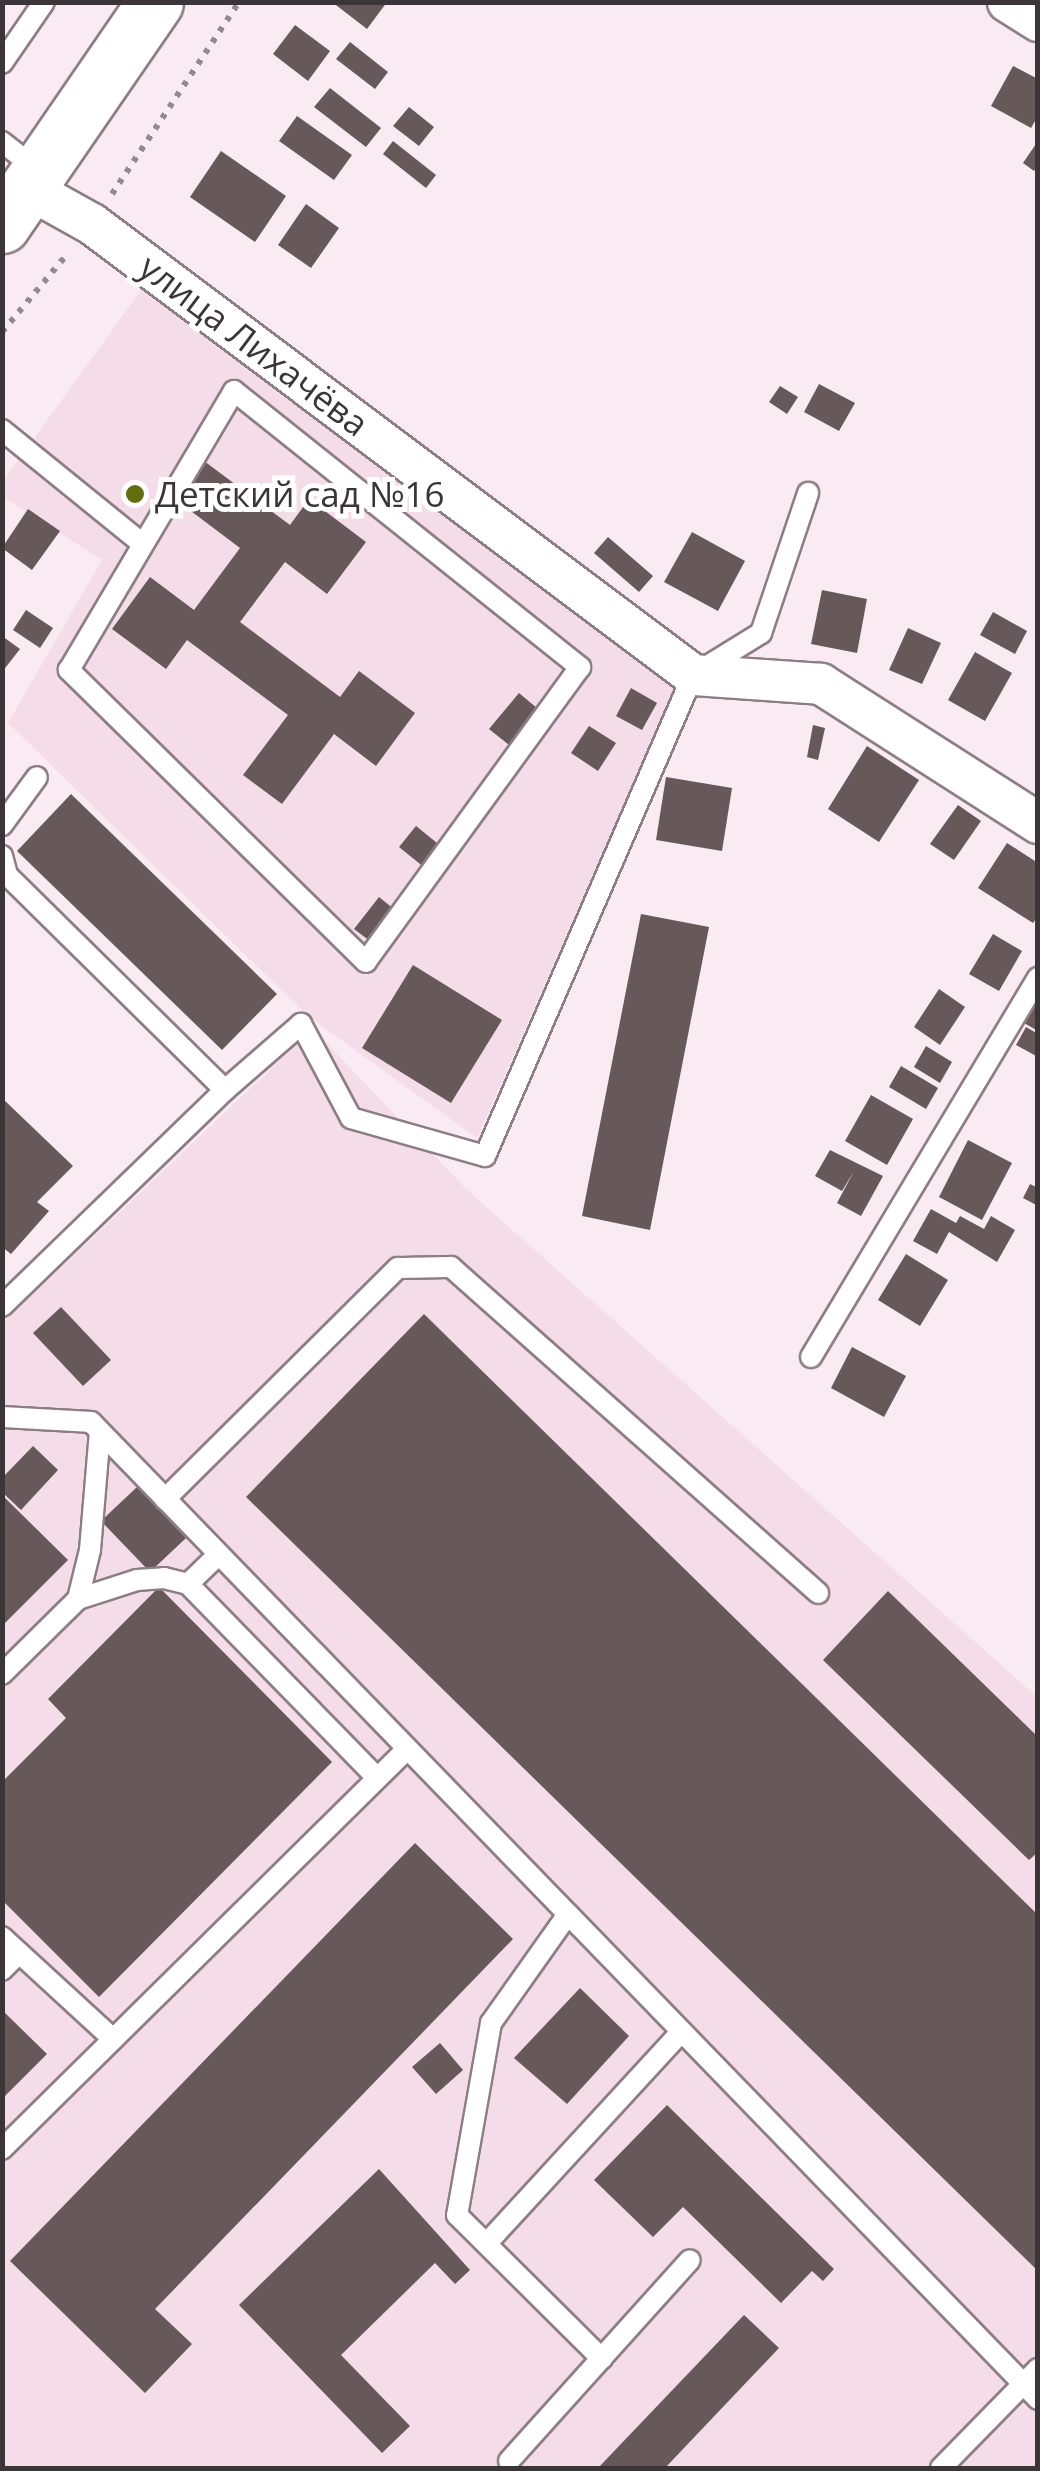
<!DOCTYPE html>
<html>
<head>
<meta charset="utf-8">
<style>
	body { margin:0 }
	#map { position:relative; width:1040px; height:2471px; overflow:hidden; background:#faeaf2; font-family:"Open Sans",sans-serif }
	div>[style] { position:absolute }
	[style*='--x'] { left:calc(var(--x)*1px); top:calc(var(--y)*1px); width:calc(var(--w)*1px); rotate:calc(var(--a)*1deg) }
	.built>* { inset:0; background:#f4dce8 }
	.building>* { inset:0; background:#675859 }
	.path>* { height:6px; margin-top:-3px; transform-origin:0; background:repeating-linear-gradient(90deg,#94898e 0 5px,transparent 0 13px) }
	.roads { filter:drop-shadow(2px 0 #8d7e85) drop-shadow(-2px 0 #8d7e85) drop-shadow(0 2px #8d7e85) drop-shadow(0 -2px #8d7e85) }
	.service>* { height:20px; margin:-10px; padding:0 10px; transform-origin:10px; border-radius:10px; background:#fff }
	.minor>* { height:40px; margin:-20px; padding:0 20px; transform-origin:20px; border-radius:20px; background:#fff }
	.primary>* { height:55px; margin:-27.5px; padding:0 27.5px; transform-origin:27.5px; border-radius:27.5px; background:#fff }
	.dots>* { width:28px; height:28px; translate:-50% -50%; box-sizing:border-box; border:5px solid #fff; border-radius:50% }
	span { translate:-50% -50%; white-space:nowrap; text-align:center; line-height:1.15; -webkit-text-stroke:10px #fff; paint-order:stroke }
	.street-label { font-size:35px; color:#3c3538 }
	.poi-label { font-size:35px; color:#3c3538 }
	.left { translate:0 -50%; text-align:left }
	.frame { position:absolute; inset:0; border:5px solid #3c3538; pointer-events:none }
</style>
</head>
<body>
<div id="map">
	<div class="built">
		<i style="clip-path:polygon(150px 278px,679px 678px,477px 1138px,308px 1016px,8px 723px,102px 560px,3px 497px,3px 481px)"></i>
		<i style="clip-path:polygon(313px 1029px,465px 1188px,1037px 1697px,1037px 2468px,3px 2468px,3px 1323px)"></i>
	</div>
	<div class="building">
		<i style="clip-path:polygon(332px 2px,387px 2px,367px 29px)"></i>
		<i style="clip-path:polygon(295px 25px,330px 51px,308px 81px,273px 54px)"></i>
		<i style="clip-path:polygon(350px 42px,388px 72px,375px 89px,336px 59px)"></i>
		<i style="clip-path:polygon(1013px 66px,1038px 79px,1038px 116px,1031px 128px,991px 106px)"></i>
		<i style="clip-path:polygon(330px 88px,381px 128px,366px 147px,314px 107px)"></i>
		<i style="clip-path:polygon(409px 107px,434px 127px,419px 146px,393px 126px)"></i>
		<i style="clip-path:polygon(297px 116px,352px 155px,334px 180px,279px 141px)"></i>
		<i style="clip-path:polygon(393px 141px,436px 175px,426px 188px,383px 154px)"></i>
		<i style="clip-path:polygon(1038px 141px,1038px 166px,1034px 171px,1023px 163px)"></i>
		<i style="clip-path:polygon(221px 151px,286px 196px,255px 242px,190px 197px)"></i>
		<i style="clip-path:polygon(306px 204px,339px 228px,311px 268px,278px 245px)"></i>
		<i style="clip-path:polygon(819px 384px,855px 403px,839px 431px,804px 412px)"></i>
		<i style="clip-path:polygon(780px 386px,798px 397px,787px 414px,769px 402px)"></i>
		<i style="clip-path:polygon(204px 461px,290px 525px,309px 499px,366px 542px,327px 594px,285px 562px,240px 622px,340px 697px,359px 671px,415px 713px,376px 766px,334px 734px,282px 804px,243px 775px,288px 715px,187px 640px,166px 669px,112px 629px,150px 577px,194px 610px,240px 548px,175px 499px)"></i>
		<i style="clip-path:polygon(28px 509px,60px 531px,32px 570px,2px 548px)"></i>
		<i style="clip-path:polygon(692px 532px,745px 561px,718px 611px,664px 582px)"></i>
		<i style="clip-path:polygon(608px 537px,653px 576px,639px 592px,594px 553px)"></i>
		<i style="clip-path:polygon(822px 590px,867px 599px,857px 653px,811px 644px)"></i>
		<i style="clip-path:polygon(26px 610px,53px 628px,40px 648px,13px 630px)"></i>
		<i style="clip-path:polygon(993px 612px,1027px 631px,1015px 654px,980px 635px)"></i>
		<i style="clip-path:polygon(908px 628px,941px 643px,922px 684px,889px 670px)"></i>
		<i style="clip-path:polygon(2px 636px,20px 649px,2px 672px)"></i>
		<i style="clip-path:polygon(975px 652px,1012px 673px,985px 721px,948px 700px)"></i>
		<i style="clip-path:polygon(631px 688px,657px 703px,642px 730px,616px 716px)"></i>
		<i style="clip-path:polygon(519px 693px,544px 714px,514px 749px,489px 729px)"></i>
		<i style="clip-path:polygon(813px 725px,825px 728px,818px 760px,807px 757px)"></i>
		<i style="clip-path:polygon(589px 726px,616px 743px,598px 771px,571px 753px)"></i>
		<i style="clip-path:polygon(867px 746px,919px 780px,879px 842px,828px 809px)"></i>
		<i style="clip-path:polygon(666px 777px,732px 788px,722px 851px,656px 840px)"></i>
		<i style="clip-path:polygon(71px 794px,277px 994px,222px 1050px,17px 851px)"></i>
		<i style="clip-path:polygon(958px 805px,981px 821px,954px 860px,930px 844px)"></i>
		<i style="clip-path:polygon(416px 826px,442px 847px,425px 868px,399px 847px)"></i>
		<i style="clip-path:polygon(1007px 843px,1038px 863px,1038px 916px,1033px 923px,978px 888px)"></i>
		<i style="clip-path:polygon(379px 897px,395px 910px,370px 941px,354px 929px)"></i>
		<i style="clip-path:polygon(641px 914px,709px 927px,650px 1230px,582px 1216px)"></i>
		<i style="clip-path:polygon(993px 934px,1022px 951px,999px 991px,969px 974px)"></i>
		<i style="clip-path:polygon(413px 965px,502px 1020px,451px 1103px,362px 1048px)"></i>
		<i style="clip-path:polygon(939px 989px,965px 1007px,940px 1045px,914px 1027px)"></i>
		<i style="clip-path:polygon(1038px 999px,1038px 1031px,1024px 1023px)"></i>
		<i style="clip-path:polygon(1026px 1027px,1038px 1034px,1038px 1057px,1016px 1045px)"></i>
		<i style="clip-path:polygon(926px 1046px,952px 1062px,940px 1083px,914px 1067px)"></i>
		<i style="clip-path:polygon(901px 1066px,938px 1088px,926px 1109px,889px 1087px)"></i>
		<i style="clip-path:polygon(871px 1095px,913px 1119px,887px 1165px,845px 1141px)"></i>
		<i style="clip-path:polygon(2px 1098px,73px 1166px,37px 1202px,49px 1211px,11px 1254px,2px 1247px)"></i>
		<i style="clip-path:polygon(968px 1140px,1012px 1163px,982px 1220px,939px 1197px)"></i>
		<i style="clip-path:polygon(830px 1150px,883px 1176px,861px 1216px,837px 1203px,854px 1171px,842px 1191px,815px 1176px)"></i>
		<i style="clip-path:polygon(1030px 1184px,1038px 1188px,1038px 1206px,1023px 1198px)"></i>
		<i style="clip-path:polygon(931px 1209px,956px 1223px,960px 1216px,984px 1229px,991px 1216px,1015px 1230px,997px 1262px,949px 1232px,937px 1254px,913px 1241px)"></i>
		<i style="clip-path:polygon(906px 1254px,948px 1280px,920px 1326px,878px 1300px)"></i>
		<i style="clip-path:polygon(61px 1307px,111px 1360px,83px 1386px,33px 1333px)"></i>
		<i style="clip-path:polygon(424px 1314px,1038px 1915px,1038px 2271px,246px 1497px)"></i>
		<i style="clip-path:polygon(852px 1347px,906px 1376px,884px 1417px,831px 1388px)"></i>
		<i style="clip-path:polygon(33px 1446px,58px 1470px,21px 1510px,2px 1492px,2px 1478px)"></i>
		<i style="clip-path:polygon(137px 1487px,186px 1538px,150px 1572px,101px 1521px)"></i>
		<i style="clip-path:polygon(2px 1495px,68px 1560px,2px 1626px)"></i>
		<i style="clip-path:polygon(159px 1587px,332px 1762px,99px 1997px,2px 1900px,2px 1782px,66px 1718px,48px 1699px)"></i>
		<i style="clip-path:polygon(888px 1591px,1038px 1737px,1038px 1852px,1029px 1860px,823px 1660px)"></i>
		<i style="clip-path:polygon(415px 1843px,513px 1939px,155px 2309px,192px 2344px,145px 2393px,10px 2261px)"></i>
		<i style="clip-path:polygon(580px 1988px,629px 2036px,567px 2104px,514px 2058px)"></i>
		<i style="clip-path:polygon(2px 2010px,47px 2054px,2px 2099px)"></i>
		<i style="clip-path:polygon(440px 2043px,463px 2070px,436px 2094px,412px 2067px)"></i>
		<i style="clip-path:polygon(667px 2105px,834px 2269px,823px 2281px,812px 2271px,781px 2303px,683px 2207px,653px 2237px,594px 2180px)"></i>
		<i style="clip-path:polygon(379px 2169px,470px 2270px,455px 2284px,435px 2263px,341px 2355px,410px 2426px,382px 2453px,239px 2305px)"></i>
		<i style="clip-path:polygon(744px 2315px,779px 2348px,665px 2468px,598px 2468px)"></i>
	</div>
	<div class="path">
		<i style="--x:112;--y:194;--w:230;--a:-56.5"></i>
		<i style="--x:2;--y:332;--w:104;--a:-50.1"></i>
	</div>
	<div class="roads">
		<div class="service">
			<i style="--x:2;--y:63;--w:74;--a:-55.5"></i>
			<i style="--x:2;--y:142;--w:47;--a:38.1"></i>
			<i style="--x:234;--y:391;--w:443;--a:38.6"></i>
			<i style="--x:580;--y:667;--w:364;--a:126"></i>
			<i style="--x:366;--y:962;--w:417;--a:-135.5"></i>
			<i style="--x:69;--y:670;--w:324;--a:-59.4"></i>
			<i style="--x:2;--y:430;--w:181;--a:39"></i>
			<i style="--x:2;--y:825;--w:59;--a:-53.9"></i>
			<i style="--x:2;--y:856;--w:20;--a:75"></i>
			<i style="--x:7;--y:875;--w:306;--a:44.6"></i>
			<i style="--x:225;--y:1090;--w:101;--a:-41"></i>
			<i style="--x:301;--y:1024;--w:106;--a:62"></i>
			<i style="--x:351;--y:1118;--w:139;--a:15.8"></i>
			<i style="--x:485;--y:1156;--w:524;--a:-66.61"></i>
			<i style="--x:693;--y:675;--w:80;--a:-31.7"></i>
			<i style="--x:761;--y:633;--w:148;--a:-71.4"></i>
			<i style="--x:2;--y:1306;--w:310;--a:-44.1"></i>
			<i style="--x:811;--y:1357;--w:442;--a:-59.1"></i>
			<i style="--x:2;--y:1417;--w:89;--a:3.2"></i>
			<i style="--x:91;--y:1422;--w:1361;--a:45.89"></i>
			<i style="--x:165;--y:1499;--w:328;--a:-44.8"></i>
			<i style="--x:398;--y:1268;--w:53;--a:-1.1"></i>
			<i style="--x:451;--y:1267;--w:491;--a:41.6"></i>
			<i style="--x:218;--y:1555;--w:42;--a:136"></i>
			<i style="--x:188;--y:1584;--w:271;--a:45.7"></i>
			<i style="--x:78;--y:1599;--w:50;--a:-76.2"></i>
			<i style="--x:90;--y:1550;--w:118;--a:-85.2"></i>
			<i style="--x:2;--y:1674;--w:107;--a:-44.6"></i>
			<i style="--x:78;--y:1599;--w:62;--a:-17.9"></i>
			<i style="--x:137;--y:1580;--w:27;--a:-4"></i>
			<i style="--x:164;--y:1578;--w:25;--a:14"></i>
			<i style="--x:566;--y:1917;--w:130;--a:125.3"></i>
			<i style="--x:491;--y:2023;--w:195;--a:100"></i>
			<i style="--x:457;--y:2215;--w:204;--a:44.8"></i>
			<i style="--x:2;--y:1937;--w:151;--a:42.6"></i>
			<i style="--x:2;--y:1970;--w:24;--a:-45"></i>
			<i style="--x:2;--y:2149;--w:566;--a:-44.64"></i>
			<i style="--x:487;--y:2243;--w:284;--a:-47.4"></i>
			<i style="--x:509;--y:2461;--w:270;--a:-48"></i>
			<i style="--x:941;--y:2468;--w:139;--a:-45.6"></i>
		</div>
		<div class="minor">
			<i style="--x:1008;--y:2;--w:36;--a:32"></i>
			<i style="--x:29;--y:189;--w:72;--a:29.1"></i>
			<i style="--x:92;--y:224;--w:751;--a:36.89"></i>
			<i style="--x:693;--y:675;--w:128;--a:4"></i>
			<i style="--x:821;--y:684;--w:258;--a:32.6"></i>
		</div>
		<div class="primary">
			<i style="--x:2;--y:225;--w:270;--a:-55.5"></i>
		</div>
	</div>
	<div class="dots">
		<i style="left:135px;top:494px;background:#656d12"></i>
	</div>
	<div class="street-label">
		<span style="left:254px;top:345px;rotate:37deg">улица Лихачёва</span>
	</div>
	<div class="poi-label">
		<span class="left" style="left:155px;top:494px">Детский сад №16</span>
	</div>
	<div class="frame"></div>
</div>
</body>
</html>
